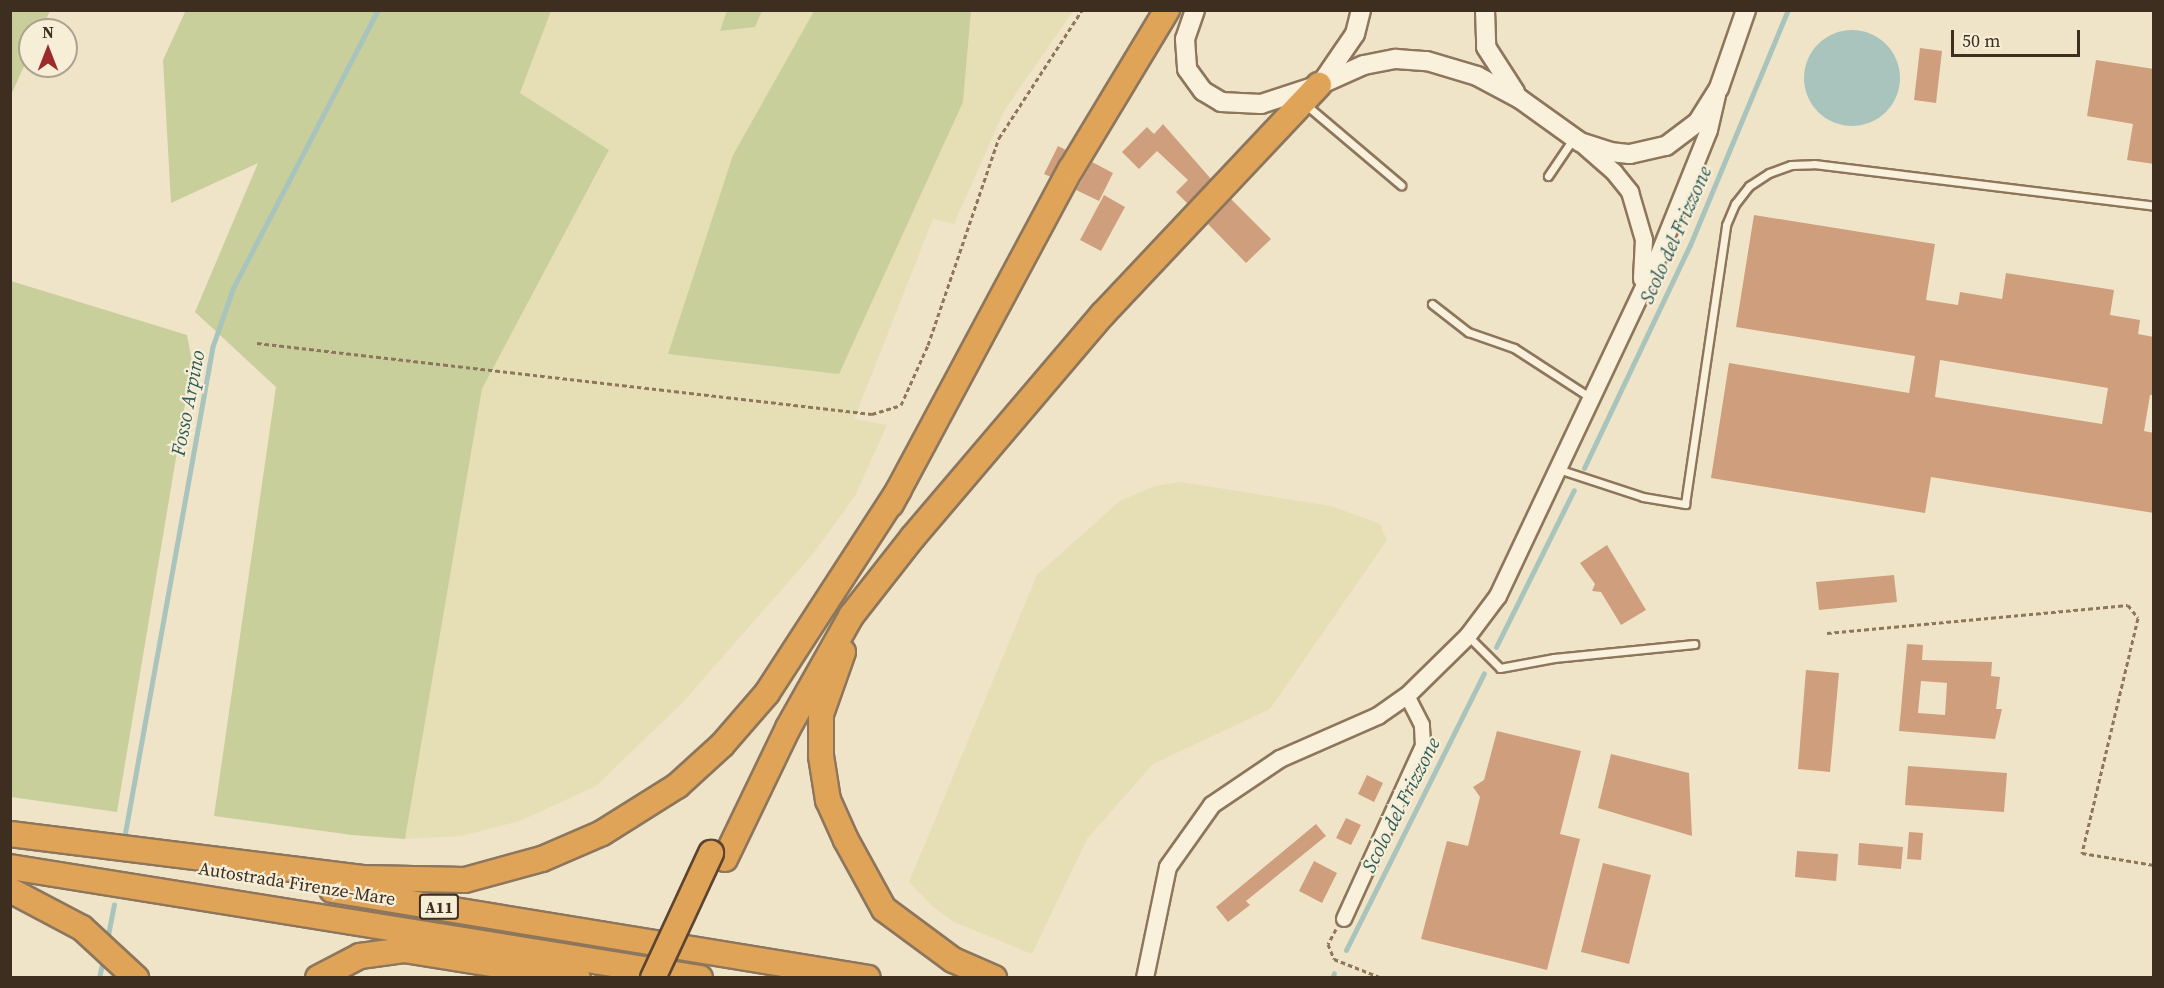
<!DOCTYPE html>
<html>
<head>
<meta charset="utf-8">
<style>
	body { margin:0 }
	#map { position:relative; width:2164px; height:988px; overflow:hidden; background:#f0e4c8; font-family:"Source Serif 4",serif }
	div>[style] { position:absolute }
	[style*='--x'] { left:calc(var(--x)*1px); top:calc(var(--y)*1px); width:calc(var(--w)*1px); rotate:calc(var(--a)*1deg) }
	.farmland>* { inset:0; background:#e6deb5 }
	.green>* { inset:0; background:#c9cf9b }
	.water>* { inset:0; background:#a9c4bc }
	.round { border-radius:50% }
	.stream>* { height:5px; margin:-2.5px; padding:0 2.5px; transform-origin:2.5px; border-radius:2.5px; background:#a9c4bc }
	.building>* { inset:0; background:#cf9f7d }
	.path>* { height:3px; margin-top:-1.5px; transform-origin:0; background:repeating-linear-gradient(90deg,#8d765c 0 4.5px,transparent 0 7.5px) }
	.roads { filter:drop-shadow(2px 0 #8d765c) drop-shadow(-2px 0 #8d765c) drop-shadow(0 2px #8d765c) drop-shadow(0 -2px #8d765c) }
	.service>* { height:7px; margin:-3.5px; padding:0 3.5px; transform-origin:3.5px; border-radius:3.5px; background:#faf1dc }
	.minor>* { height:14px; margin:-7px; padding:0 7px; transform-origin:7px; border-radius:7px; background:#faf1dc }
	.tertiary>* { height:16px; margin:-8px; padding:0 8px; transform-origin:8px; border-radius:8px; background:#faf1dc }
	.secondary>* { height:18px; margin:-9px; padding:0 9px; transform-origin:9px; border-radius:9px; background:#faf1dc }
	.motorway>* { height:24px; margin:-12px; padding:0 12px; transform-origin:12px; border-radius:12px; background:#e0a458 }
	.bridges { filter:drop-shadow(2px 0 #5b4430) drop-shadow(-2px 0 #5b4430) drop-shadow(0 2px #5b4430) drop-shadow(0 -2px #5b4430) }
	.motorway-bridge>* { height:24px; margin:-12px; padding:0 12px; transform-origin:12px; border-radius:12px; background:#e0a458 }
	span { translate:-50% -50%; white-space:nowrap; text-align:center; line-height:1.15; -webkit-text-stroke:4.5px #f7eed8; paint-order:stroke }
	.shield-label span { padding:2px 4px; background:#f7eed8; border:2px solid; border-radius:4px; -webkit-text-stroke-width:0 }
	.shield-label { font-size:16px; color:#3d2e20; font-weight:700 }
	.street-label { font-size:18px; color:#3d2e20 }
	.water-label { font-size:20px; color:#2f5d5a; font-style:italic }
	.frame { position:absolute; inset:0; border:12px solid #3d2e20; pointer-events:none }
	.north { position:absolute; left:18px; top:18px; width:60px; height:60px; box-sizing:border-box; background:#f7eed8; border:2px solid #ada18e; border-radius:50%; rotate:0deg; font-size:16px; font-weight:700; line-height:24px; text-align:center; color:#3d2e20 }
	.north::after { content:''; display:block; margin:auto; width:21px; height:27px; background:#9e2a2b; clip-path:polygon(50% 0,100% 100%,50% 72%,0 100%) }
	.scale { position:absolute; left:1951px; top:30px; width:129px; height:27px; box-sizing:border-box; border:3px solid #3d2e20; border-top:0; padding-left:8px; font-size:18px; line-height:21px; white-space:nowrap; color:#3d2e20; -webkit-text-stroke:4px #f7eed8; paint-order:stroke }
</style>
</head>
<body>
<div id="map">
	<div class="farmland">
		<i style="clip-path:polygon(551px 11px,727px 11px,720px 31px,755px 27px,762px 11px,814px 11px,733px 155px,963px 102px,971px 11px,1073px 11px,1004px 111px,954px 224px,933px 219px,854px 419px,887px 425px,855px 496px,812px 555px,684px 701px,596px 786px,520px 821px,461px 836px,405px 839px,482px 389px,609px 151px,520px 93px)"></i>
		<i style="clip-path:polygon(1181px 482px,1331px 506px,1380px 524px,1387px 540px,1270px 709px,1153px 764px,1087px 839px,1032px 954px,954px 922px,933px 907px,909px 882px,1037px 575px,1120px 501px,1155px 486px)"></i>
	</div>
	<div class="green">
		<i style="clip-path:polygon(11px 10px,50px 11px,41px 30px,30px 30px,30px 53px,11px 95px)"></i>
		<i style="clip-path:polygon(186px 10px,551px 11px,520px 93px,609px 150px,482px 389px,405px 839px,352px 835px,214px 816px,276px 387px,195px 312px,258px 163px,171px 203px,163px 60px)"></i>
		<i style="clip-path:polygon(727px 10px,762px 10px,762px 11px,755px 27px,720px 31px)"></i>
		<i style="clip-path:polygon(814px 11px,971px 11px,963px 102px,839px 374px,668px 354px,733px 155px)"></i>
		<i style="clip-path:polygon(11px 281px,187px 335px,192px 362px,117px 812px,11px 797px)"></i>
	</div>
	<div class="water">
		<i class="round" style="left:1804px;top:30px;width:96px;height:96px"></i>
	</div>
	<div class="stream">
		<i style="--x:1584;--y:468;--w:247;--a:-64.6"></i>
		<i style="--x:1690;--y:245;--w:255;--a:-67.4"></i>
		<i style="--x:1496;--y:647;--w:175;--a:-63.6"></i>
		<i style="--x:125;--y:833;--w:493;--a:-79.8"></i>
		<i style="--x:212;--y:348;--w:64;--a:-70.7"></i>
		<i style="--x:233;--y:288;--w:314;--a:-62.5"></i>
		<i style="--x:108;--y:935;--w:31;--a:-79"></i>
		<i style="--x:1346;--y:950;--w:309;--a:-63.5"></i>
		<i style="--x:99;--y:978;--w:14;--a:-78"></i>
		<i style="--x:1332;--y:978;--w:5;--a:-68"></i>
	</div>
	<div class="building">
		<i style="clip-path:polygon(1920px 48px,1942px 51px,1936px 103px,1914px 100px)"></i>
		<i style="clip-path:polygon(2096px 60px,2154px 69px,2154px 164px,2127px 160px,2133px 124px,2087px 116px)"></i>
		<i style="clip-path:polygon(1163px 124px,1211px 179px,1188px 204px,1176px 192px,1188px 180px,1157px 151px,1139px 169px,1122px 152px,1147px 127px,1154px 134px)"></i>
		<i style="clip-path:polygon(1058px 146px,1066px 150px,1051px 177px,1044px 174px)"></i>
		<i style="clip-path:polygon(1092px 162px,1113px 173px,1099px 201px,1076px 190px)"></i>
		<i style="clip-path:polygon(1104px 195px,1125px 207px,1101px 251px,1080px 240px)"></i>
		<i style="clip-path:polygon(1231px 199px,1271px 239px,1246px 263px,1208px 224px)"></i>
		<i style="clip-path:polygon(evenodd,1754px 215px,1935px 244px,1926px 300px,1958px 305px,1960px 292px,2002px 299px,2006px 273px,2114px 290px,2110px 315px,2140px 320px,2138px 334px,2154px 337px,2154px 395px,2150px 395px,2144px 431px,2154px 433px,2154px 513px,1931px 477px,1925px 513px,1711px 478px,1729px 363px,1909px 393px,1915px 356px,1736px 327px,1754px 215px,1940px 360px,2108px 388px,2102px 424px,1935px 397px,1940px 360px)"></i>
		<i style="clip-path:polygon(1607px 545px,1646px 610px,1621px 625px,1601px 592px,1592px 591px,1595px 584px,1580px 563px)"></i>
		<i style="clip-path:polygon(1894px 575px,1897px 602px,1819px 610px,1816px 582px)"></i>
		<i style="clip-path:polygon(evenodd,1907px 644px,1923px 645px,1922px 660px,1992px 662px,1991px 676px,2000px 677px,1996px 709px,2002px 709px,1995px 739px,1899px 731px,1907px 644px,1921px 681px,1947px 683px,1945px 715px,1918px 713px,1921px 681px)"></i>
		<i style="clip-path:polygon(1806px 670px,1839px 673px,1830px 772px,1798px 769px)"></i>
		<i style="clip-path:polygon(1497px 731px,1581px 751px,1560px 834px,1580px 839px,1547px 970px,1421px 939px,1447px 841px,1468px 846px,1480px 797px,1473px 787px,1484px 780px)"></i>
		<i style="clip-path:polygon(1611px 754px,1689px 773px,1692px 836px,1598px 808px)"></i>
		<i style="clip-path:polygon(1908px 766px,2007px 773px,2004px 812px,1905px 805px)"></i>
		<i style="clip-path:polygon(1367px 775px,1383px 783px,1374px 802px,1358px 794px)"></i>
		<i style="clip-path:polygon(1346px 818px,1361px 825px,1351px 845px,1336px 838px)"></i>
		<i style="clip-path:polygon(1316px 824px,1326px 836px,1246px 901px,1250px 905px,1228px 922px,1216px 907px)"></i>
		<i style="clip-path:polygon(1909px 832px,1923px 833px,1921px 860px,1907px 859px)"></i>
		<i style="clip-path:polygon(1859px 843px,1903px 847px,1901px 869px,1858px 865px)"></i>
		<i style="clip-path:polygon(1797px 851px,1838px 854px,1836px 881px,1795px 877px)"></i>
		<i style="clip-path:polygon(1314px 861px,1337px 873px,1322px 903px,1299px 891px)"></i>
		<i style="clip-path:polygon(1603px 863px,1651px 875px,1629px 964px,1581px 952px)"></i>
	</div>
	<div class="path">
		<i style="--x:257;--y:343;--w:619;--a:6.59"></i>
		<i style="--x:872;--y:414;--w:30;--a:-17"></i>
		<i style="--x:901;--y:405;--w:66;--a:-65.8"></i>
		<i style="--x:928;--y:345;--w:219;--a:-71.1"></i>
		<i style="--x:999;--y:138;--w:153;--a:-57"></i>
		<i style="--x:1827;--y:633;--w:302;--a:-5.3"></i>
		<i style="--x:2128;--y:605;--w:16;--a:52"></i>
		<i style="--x:2138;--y:618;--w:242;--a:103.4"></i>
		<i style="--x:2082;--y:853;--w:73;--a:9.5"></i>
		<i style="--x:1336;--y:929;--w:17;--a:118"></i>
		<i style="--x:1328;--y:944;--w:16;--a:68"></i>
		<i style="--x:1334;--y:959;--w:52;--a:21.6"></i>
	</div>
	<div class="roads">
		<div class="service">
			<i style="--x:1305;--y:104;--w:126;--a:40.2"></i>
			<i style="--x:1548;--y:176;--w:45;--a:-56"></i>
			<i style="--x:1432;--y:304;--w:46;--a:37.9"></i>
			<i style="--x:1468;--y:332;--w:49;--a:19.2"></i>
			<i style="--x:1514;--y:348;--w:92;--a:33"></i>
			<i style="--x:1558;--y:469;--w:89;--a:18.2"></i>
			<i style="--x:1643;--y:497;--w:43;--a:9.5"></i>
			<i style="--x:1685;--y:504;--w:282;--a:-81.6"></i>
			<i style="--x:1726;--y:225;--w:23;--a:-67"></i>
			<i style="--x:1735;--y:204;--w:23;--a:-52"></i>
			<i style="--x:1749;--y:186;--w:24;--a:-33"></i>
			<i style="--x:1769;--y:173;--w:23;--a:-20"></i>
			<i style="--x:1791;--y:165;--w:23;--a:-2"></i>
			<i style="--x:1814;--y:164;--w:343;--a:7"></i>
			<i style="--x:1468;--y:636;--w:45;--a:45"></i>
			<i style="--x:1500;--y:668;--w:55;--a:-10.5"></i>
			<i style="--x:1554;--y:658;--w:141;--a:-5.7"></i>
		</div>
		<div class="minor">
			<i style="--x:1344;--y:919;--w:190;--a:-65.5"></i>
			<i style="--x:1423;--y:746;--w:21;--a:-93"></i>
			<i style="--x:1422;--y:725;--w:33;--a:-117"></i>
		</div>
		<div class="tertiary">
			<i style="--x:1582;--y:144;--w:43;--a:41.2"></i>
			<i style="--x:1614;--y:172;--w:26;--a:51"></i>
			<i style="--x:1630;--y:192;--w:50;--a:73.7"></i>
			<i style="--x:1644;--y:240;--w:39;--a:93"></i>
			<i style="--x:1145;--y:978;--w:113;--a:-78.3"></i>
			<i style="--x:1168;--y:867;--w:76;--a:-54.6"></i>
			<i style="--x:1212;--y:805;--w:82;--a:-34.1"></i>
			<i style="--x:1280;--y:759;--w:107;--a:-23.7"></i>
			<i style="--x:1378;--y:716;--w:35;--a:-35"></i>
			<i style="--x:1407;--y:696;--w:86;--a:-44.5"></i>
			<i style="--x:1468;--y:636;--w:50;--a:-53.1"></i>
			<i style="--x:1498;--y:596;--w:369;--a:-64.7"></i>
			<i style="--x:1656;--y:262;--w:142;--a:-68.1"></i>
			<i style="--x:1709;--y:130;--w:36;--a:-77"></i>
		</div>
		<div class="secondary">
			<i style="--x:1195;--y:10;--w:31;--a:109"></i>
			<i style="--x:1185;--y:39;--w:30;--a:86"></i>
			<i style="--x:1187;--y:69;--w:27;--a:54"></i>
			<i style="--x:1203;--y:91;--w:21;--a:31"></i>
			<i style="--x:1221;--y:102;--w:40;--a:2.9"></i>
			<i style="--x:1261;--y:104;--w:61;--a:-18.1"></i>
			<i style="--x:1319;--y:85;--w:49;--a:-24"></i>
			<i style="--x:1364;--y:65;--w:33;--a:-11"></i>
			<i style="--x:1396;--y:59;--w:31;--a:4"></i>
			<i style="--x:1427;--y:61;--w:52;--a:16.7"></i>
			<i style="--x:1477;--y:76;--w:49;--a:28.1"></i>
			<i style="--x:1520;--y:99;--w:74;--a:35.6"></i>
			<i style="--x:1580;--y:142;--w:32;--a:18"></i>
			<i style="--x:1610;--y:152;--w:20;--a:6"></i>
			<i style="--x:1630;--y:154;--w:37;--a:-13"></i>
			<i style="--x:1666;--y:146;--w:39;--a:-37"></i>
			<i style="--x:1697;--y:123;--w:41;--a:-57.8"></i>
			<i style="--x:1719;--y:88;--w:83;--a:-70.9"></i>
			<i style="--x:1485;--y:10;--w:37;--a:88"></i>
			<i style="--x:1486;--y:47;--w:54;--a:57.2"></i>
			<i style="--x:1322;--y:82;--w:58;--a:-55.5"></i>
			<i style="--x:1355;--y:34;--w:25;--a:-76"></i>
		</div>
		<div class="motorway">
			<i style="--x:891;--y:504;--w:380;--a:-61.8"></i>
			<i style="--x:1071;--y:169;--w:186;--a:-58.9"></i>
			<i style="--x:843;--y:652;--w:66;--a:109.5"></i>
			<i style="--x:821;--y:714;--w:42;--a:90"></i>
			<i style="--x:821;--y:756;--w:45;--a:81"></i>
			<i style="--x:828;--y:800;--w:44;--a:65.8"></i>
			<i style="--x:846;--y:840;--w:79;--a:61.2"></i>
			<i style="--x:884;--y:909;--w:86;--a:36.5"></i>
			<i style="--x:953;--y:960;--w:45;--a:23.7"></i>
			<i style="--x:10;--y:834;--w:355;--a:7.1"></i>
			<i style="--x:362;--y:878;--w:103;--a:1.1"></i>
			<i style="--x:465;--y:880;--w:80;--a:-15.3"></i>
			<i style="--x:542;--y:859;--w:65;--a:-23.4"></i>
			<i style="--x:602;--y:833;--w:89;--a:-32.1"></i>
			<i style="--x:677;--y:786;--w:61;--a:-42.3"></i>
			<i style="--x:722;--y:745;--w:69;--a:-49.1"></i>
			<i style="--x:767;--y:693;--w:242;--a:-57"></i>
			<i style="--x:725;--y:859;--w:145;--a:-64.3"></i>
			<i style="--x:788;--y:728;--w:129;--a:-60.6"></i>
			<i style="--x:851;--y:616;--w:100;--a:-51.9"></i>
			<i style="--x:913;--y:537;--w:293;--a:-49.6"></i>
			<i style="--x:1103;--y:314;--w:315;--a:-46.7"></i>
			<i style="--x:10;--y:867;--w:699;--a:9.14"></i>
			<i style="--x:10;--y:890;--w:81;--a:27.8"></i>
			<i style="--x:82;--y:928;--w:74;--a:42.8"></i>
			<i style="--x:332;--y:890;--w:543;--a:9.32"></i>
			<i style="--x:318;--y:978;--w:47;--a:-27.6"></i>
			<i style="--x:360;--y:956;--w:44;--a:-7.8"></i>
			<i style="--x:404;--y:950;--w:176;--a:9.1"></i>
		</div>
	</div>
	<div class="bridges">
		<div class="motorway-bridge">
			<i style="--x:653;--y:978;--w:138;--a:-65.1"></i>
		</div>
	</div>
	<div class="shield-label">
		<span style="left:439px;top:907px">A11</span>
	</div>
	<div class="street-label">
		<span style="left:297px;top:884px;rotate:9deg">Autostrada Firenze-Mare</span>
	</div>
	<div class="water-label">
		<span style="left:1676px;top:235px;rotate:-66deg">Scolo del Frizzone</span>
		<span style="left:188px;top:403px;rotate:-79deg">Fosso Arpino</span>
		<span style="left:1401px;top:805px;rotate:-63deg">Scolo del Frizzone</span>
	</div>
	<div class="frame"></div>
	<div class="north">N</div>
	<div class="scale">50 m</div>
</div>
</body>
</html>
